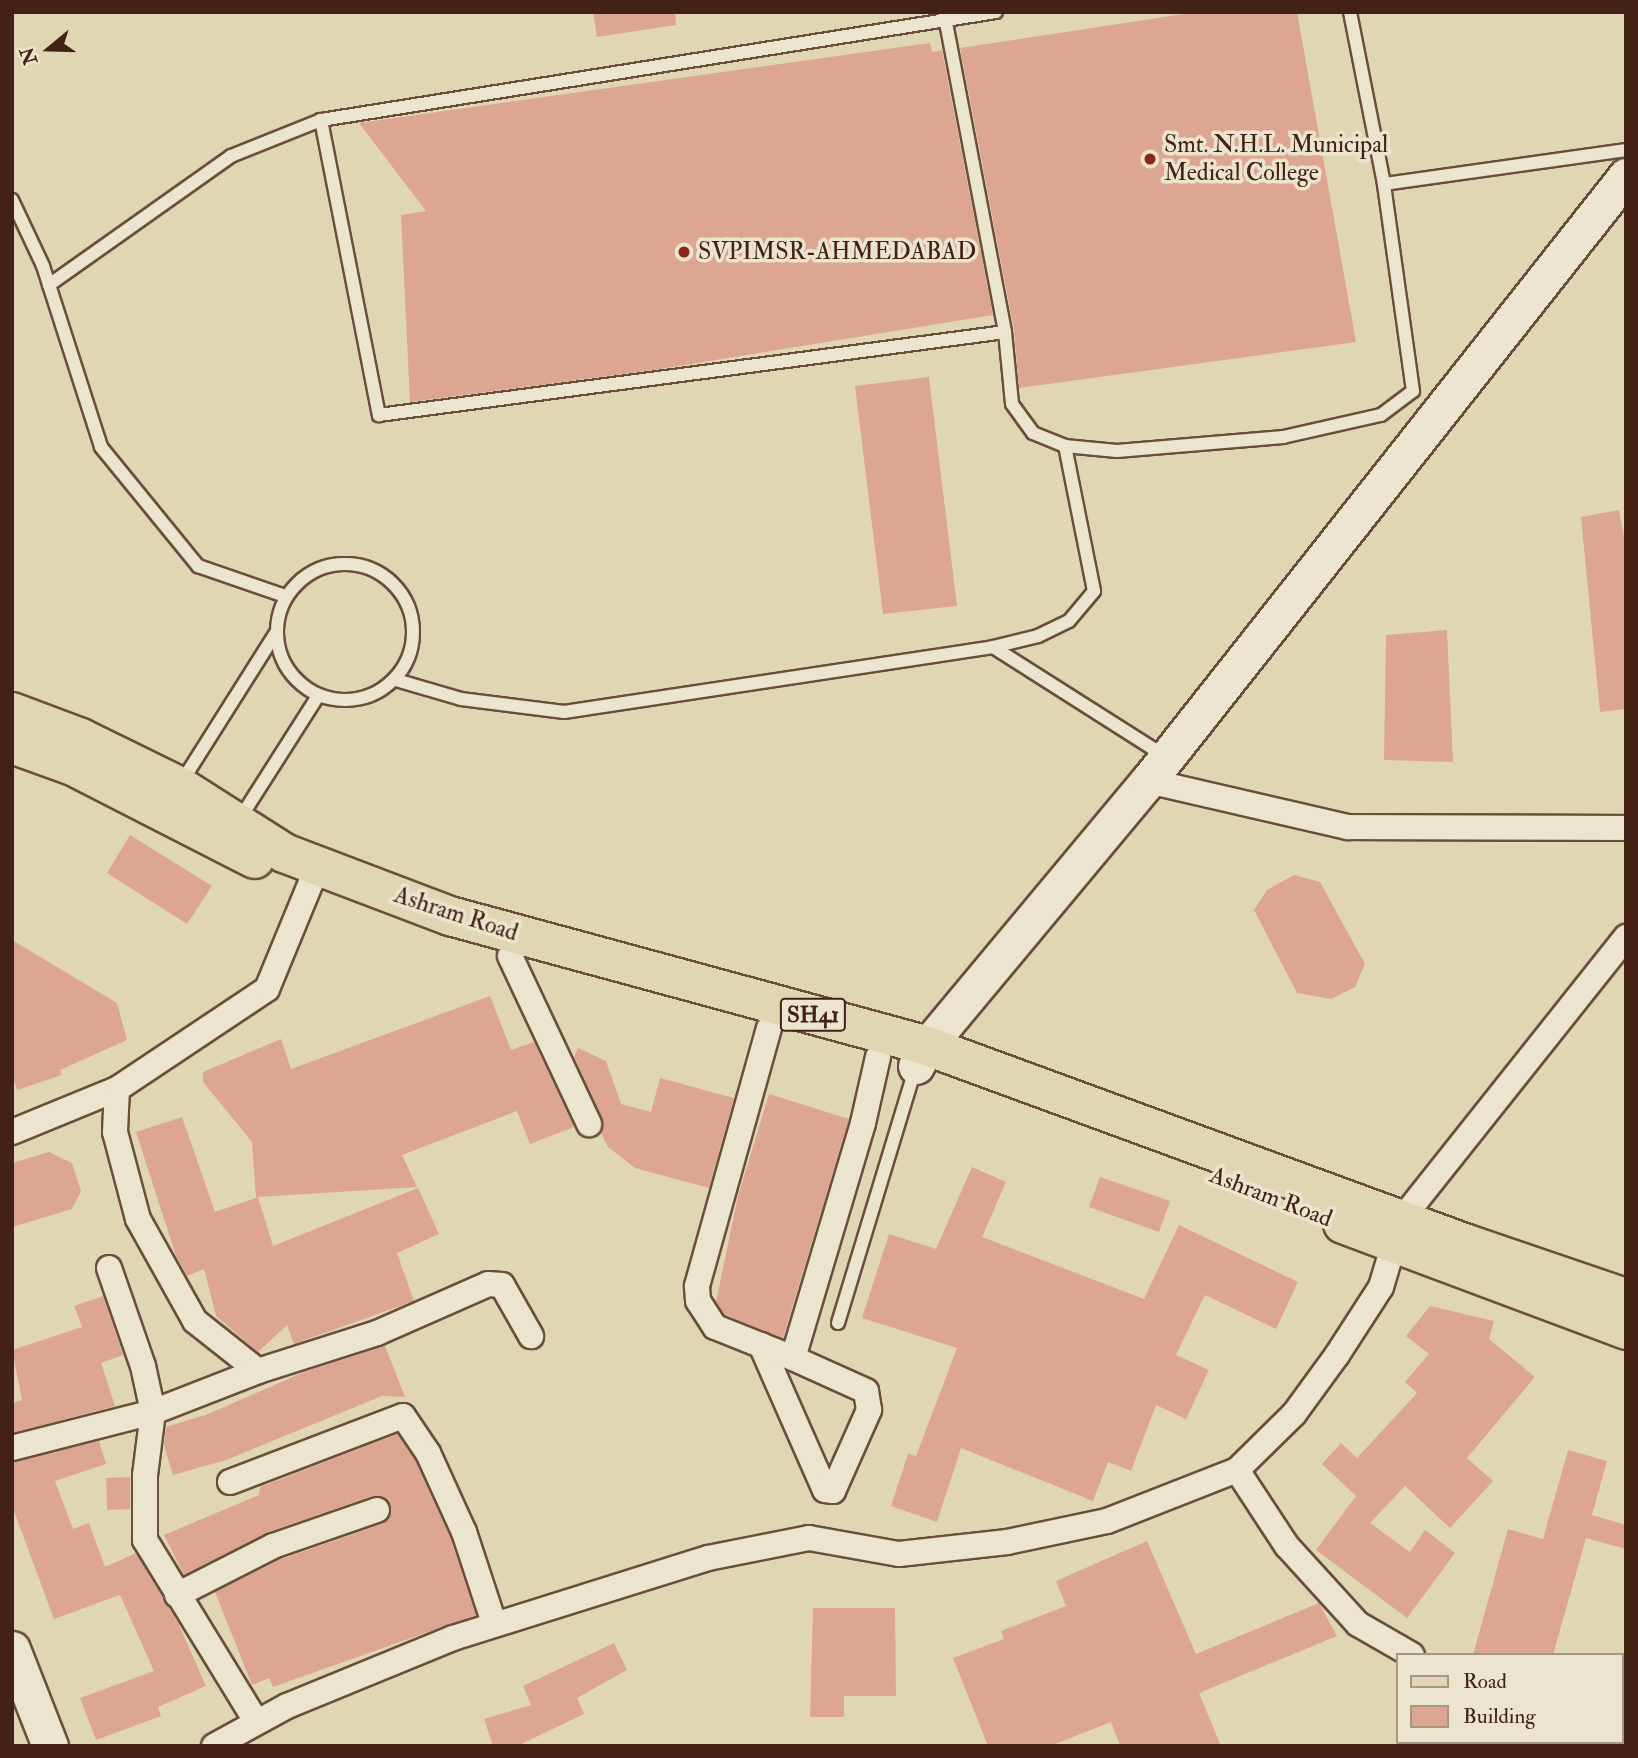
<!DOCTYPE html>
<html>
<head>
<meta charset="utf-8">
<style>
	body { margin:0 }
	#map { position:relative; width:1638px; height:1758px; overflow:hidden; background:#e0d6b4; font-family:"IM FELL Double Pica",serif }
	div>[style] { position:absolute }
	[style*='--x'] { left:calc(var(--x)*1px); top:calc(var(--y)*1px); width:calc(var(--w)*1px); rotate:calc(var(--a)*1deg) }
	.building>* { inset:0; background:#dda693 }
	.roads { filter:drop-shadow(2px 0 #6a4e3c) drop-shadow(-2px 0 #6a4e3c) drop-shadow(0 2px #6a4e3c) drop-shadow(0 -2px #6a4e3c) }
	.lane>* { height:12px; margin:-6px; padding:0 6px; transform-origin:6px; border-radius:6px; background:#ebe4ce }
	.lane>.ring { margin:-6px; padding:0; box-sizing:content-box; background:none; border:12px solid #ebe4ce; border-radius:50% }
	.street>* { height:24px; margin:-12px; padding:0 12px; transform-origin:12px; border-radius:12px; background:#ebe4ce }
	.secondary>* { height:35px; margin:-17.5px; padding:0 17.5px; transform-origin:17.5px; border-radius:17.5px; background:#ebe4ce }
	.primary>* { height:38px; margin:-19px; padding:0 19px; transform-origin:19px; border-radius:19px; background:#e0d6b4 }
	.dots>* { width:19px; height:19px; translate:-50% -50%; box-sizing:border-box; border:4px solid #ebe4ce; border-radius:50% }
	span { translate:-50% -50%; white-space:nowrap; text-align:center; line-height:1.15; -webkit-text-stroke:7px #ebe4ce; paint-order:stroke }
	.shield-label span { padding:2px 5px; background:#ebe4ce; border:2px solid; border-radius:5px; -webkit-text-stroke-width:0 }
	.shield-label { font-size:23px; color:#432114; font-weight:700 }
	.poi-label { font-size:24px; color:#432114 }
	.left { translate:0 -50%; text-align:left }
	.street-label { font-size:24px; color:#432114 }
	.frame { position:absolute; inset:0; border:14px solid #432114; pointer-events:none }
	.legend { position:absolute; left:1396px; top:1653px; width:228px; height:91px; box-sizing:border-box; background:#ebe4ce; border:2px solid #a89684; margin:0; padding:9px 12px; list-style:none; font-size:21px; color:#432114 }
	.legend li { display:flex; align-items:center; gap:14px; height:35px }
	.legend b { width:35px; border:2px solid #a89684 }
	.north { position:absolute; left:14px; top:14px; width:70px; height:70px; -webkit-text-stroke:5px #ebe4ce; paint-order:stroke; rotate:251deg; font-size:19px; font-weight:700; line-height:28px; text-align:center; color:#432114 }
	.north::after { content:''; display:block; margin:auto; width:24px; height:32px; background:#432114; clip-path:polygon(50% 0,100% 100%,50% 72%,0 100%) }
</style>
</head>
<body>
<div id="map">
	<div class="building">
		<i style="clip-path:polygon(593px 12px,675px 12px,676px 25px,597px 37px)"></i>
		<i style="clip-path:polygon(1197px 12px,1297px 12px,1356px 342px,1019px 388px,1014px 330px,960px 48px)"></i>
		<i style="clip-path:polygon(930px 43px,932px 52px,942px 50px,993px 315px,654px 370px,410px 402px,401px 215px,426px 211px,359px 123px)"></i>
		<i style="clip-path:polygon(929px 377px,957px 606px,883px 614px,855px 386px)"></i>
		<i style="clip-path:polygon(1619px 510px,1626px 547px,1626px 709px,1600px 712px,1581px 517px)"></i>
		<i style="clip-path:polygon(1447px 630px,1453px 762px,1384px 760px,1386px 635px)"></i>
		<i style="clip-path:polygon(130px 835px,212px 886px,187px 924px,107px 873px)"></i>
		<i style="clip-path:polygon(1294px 875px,1320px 882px,1365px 964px,1355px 987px,1331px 999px,1297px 993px,1254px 910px,1267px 890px)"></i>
		<i style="clip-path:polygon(12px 940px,117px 1003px,127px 1040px,60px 1070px,62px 1075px,17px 1090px,12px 1074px)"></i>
		<i style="clip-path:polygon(490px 996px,511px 1050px,534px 1042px,574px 1127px,530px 1144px,517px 1111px,402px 1155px,417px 1187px,258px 1197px,273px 1246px,418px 1188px,439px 1234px,397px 1253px,414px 1301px,294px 1344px,287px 1325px,258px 1352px,216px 1316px,204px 1269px,187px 1276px,176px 1256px,136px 1132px,182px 1117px,215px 1212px,256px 1198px,252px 1142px,203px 1082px,203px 1072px,281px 1039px,291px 1069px)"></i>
		<i style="clip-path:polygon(578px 1048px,606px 1061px,621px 1104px,651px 1112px,660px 1078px,734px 1098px,709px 1188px,635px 1168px,608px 1147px,601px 1133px,602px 1118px,574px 1057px)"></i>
		<i style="clip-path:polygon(769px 1094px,849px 1119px,783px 1338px,725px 1315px,716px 1302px,738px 1196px)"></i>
		<i style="clip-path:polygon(49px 1152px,72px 1163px,81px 1191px,72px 1209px,12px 1227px,12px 1163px)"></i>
		<i style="clip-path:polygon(972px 1167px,1006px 1182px,982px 1237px,1144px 1299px,1179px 1225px,1298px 1282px,1276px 1329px,1205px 1295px,1176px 1355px,1209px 1370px,1186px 1419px,1156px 1405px,1131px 1471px,1108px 1462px,1093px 1501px,961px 1448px,937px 1522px,891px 1506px,908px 1454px,916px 1456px,957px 1348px,862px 1318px,889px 1234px,936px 1249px)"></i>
		<i style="clip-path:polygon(1100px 1177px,1170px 1201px,1159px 1232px,1089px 1207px)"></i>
		<i style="clip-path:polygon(103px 1296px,123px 1355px,101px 1363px,115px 1406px,12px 1433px,12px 1403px,22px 1400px,12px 1350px,82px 1327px,74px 1306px)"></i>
		<i style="clip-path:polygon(1430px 1306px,1494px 1321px,1489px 1339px,1535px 1377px,1467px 1458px,1493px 1481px,1450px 1528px,1405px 1486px,1370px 1523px,1410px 1552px,1425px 1530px,1455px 1553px,1407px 1618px,1316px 1550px,1356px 1496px,1322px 1464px,1341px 1443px,1357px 1458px,1417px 1393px,1405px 1382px,1429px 1354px,1406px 1336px)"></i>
		<i style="clip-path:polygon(385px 1346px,405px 1397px,382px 1396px,226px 1460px,173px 1475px,164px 1445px,166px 1427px,208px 1414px,304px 1372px)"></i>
		<i style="clip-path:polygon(397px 1434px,415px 1460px,450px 1537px,476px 1615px,273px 1687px,269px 1678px,252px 1685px,215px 1592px,279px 1560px,382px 1524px,391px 1513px,391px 1505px,380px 1496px,372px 1496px,268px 1532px,184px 1575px,164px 1535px,259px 1495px,260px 1487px)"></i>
		<i style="clip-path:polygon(99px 1441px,106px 1464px,55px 1481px,73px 1529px,89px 1523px,105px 1567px,136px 1553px,178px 1623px,206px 1686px,158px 1707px,161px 1716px,96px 1740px,80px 1698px,154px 1671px,120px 1595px,54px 1619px,12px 1506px,12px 1462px)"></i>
		<i style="clip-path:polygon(1568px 1450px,1607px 1461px,1592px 1515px,1626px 1525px,1626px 1549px,1586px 1538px,1553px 1655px,1473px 1655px,1508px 1529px,1543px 1539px)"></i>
		<i style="clip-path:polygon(130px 1477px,130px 1509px,107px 1510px,106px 1478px)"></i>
		<i style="clip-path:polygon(1147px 1541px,1196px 1654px,1319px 1603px,1337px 1636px,1199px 1693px,1221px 1746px,1120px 1746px,1111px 1722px,1050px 1746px,988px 1746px,953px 1658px,1004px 1639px,1001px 1631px,1066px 1606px,1056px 1581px)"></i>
		<i style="clip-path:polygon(813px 1608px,895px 1608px,896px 1696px,844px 1696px,844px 1717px,810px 1717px)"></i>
		<i style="clip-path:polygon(614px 1643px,627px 1670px,577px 1698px,584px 1714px,517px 1746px,493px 1746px,484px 1719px,531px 1705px,523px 1686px)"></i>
	</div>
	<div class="roads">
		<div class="lane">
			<i style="--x:944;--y:12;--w:326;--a:79.2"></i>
			<i style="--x:1005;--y:332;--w:72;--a:84.4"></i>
			<i style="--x:1012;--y:404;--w:36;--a:54"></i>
			<i style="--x:1033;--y:433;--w:35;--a:22"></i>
			<i style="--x:996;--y:12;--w:684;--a:170.91"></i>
			<i style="--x:321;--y:120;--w:301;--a:78.9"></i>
			<i style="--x:379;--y:415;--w:631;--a:-7.55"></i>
			<i style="--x:1350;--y:12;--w:175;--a:78.8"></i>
			<i style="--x:12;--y:200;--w:73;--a:64.8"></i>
			<i style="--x:43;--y:266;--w:190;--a:72.2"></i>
			<i style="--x:101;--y:447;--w:154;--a:50.8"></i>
			<i style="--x:198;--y:566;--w:92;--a:19"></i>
			<i style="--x:49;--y:285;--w:223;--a:-35.3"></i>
			<i style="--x:231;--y:156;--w:97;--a:-21.8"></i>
			<i class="ring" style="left:277px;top:564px;width:124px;height:124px"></i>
			<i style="--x:993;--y:647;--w:46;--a:-13.7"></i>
			<i style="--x:1038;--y:636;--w:34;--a:-26"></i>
			<i style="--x:1069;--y:621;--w:39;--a:-50"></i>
			<i style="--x:1094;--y:591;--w:148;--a:-101.3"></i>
			<i style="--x:1065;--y:446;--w:52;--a:5.5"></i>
			<i style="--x:1117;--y:451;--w:167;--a:-4.8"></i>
			<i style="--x:1283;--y:437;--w:100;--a:-12.7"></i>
			<i style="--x:1381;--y:415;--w:40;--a:-37"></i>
			<i style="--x:1413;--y:391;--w:209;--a:-98"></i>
			<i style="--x:1384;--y:184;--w:244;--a:-8"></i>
			<i style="--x:396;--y:680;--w:68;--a:16.3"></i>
			<i style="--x:461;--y:699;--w:104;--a:7.2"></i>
			<i style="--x:564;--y:712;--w:434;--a:-8.6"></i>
			<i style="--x:993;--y:647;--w:205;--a:32.4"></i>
			<i style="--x:181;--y:783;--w:178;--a:-57.7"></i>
			<i style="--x:239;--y:820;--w:147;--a:-57.5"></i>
			<i style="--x:838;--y:1323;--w:268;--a:-73.1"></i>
		</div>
		<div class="street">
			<i style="--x:1148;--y:781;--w:205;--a:13"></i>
			<i style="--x:1348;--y:827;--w:278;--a:0.2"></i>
			<i style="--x:510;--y:956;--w:186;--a:64.8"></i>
			<i style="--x:117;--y:1089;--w:43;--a:92.7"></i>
			<i style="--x:115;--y:1132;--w:90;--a:75.2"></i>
			<i style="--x:138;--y:1219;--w:117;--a:60.8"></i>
			<i style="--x:195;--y:1321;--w:80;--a:38.4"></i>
			<i style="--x:12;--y:1132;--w:113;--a:-22.3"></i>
			<i style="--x:117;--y:1089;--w:180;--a:-33.7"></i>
			<i style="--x:267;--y:989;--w:116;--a:-67.6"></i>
			<i style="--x:311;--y:882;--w:18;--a:-52"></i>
			<i style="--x:109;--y:1268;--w:104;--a:70.9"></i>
			<i style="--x:143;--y:1366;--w:47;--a:77.7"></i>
			<i style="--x:153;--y:1412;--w:64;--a:97.2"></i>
			<i style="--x:145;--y:1475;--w:65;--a:90"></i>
			<i style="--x:145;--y:1540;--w:212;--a:58.5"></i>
			<i style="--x:761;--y:1345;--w:158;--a:66.2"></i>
			<i style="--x:825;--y:1490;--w:8;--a:7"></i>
			<i style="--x:833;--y:1491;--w:89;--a:-66"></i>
			<i style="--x:869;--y:1410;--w:19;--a:-99"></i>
			<i style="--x:866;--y:1391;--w:80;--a:-155.7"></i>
			<i style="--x:793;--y:1358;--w:84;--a:-158.3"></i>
			<i style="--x:715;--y:1327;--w:31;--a:-123"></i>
			<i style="--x:698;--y:1301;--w:15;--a:-94"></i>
			<i style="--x:697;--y:1286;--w:268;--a:-74.4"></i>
			<i style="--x:793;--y:1358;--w:245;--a:-73.4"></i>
			<i style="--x:863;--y:1123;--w:68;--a:-77.2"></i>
			<i style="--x:12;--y:1448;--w:146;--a:-14.3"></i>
			<i style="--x:153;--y:1412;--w:113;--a:-21.3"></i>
			<i style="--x:258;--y:1371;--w:125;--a:-17.7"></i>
			<i style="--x:377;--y:1333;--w:121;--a:-23.8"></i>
			<i style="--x:488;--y:1284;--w:14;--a:4"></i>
			<i style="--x:502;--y:1285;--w:59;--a:60.4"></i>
			<i style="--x:1237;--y:1470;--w:91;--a:56.7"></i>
			<i style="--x:1287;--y:1546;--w:105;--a:47.7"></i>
			<i style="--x:1358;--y:1624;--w:62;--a:29.9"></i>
			<i style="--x:230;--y:1482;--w:185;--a:-20.9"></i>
			<i style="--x:403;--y:1416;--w:45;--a:56"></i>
			<i style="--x:428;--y:1453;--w:87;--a:65.5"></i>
			<i style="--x:464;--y:1532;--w:96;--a:71.8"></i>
			<i style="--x:177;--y:1595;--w:108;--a:-27"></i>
			<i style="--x:273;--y:1546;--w:110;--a:-19.1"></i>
			<i style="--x:1579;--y:1742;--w:8;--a:30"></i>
			<i style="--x:214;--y:1746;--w:83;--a:-28.7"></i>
			<i style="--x:287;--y:1706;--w:179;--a:-22.3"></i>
			<i style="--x:453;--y:1638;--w:267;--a:-17.4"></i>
			<i style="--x:708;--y:1558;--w:103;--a:-11.2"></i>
			<i style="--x:809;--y:1538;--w:91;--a:10.1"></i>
			<i style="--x:899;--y:1554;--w:109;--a:-6.3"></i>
			<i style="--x:1007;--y:1542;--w:102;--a:-11.9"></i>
			<i style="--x:1107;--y:1521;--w:140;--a:-21.4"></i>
			<i style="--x:1237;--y:1470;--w:80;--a:-44.5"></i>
			<i style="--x:1294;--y:1414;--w:73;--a:-53.9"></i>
			<i style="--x:1337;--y:1355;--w:81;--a:-57.1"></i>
			<i style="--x:1381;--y:1287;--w:70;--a:-73.4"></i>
			<i style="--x:1401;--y:1220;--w:362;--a:-51.5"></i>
			<i style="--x:1452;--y:1746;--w:5;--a:-53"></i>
		</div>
		<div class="secondary">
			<i style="--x:916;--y:1066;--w:23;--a:-61"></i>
			<i style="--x:927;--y:1046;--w:345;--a:-50.2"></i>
			<i style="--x:1148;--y:781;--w:771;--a:-51.69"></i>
			<i style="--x:12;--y:1649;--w:104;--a:68.6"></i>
		</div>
		<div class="primary">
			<i style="--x:12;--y:712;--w:74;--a:20.6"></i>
			<i style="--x:81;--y:738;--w:109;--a:26.1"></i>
			<i style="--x:179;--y:786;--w:125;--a:32.5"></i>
			<i style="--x:284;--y:853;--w:178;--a:20.8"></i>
			<i style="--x:450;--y:916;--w:494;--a:15.2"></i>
			<i style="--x:927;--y:1046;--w:575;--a:20.14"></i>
			<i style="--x:1467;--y:1244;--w:168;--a:18.8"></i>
			<i style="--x:12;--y:744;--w:65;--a:19.8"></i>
			<i style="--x:73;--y:766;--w:204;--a:27.1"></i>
			<i style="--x:1343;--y:1224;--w:302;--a:20.5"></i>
		</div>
	</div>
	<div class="dots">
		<i style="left:1150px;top:159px;background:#8f2418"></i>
		<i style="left:684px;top:252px;background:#8f2418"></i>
	</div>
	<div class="shield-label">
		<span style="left:813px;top:1015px">SH41</span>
	</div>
	<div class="poi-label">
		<span class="left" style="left:1164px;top:159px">Smt. N.H.L. Municipal<br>Medical College</span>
		<span class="left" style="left:698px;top:252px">SVPIMSR-AHMEDABAD</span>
	</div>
	<div class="street-label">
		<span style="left:456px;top:914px;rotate:18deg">Ashram Road</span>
		<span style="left:1271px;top:1197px;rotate:21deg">Ashram Road</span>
	</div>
	<div class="frame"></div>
	<ul class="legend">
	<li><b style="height:9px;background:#e0d6b4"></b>Road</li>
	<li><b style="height:19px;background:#dda693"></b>Building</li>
	</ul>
	<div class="north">N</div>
</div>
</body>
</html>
